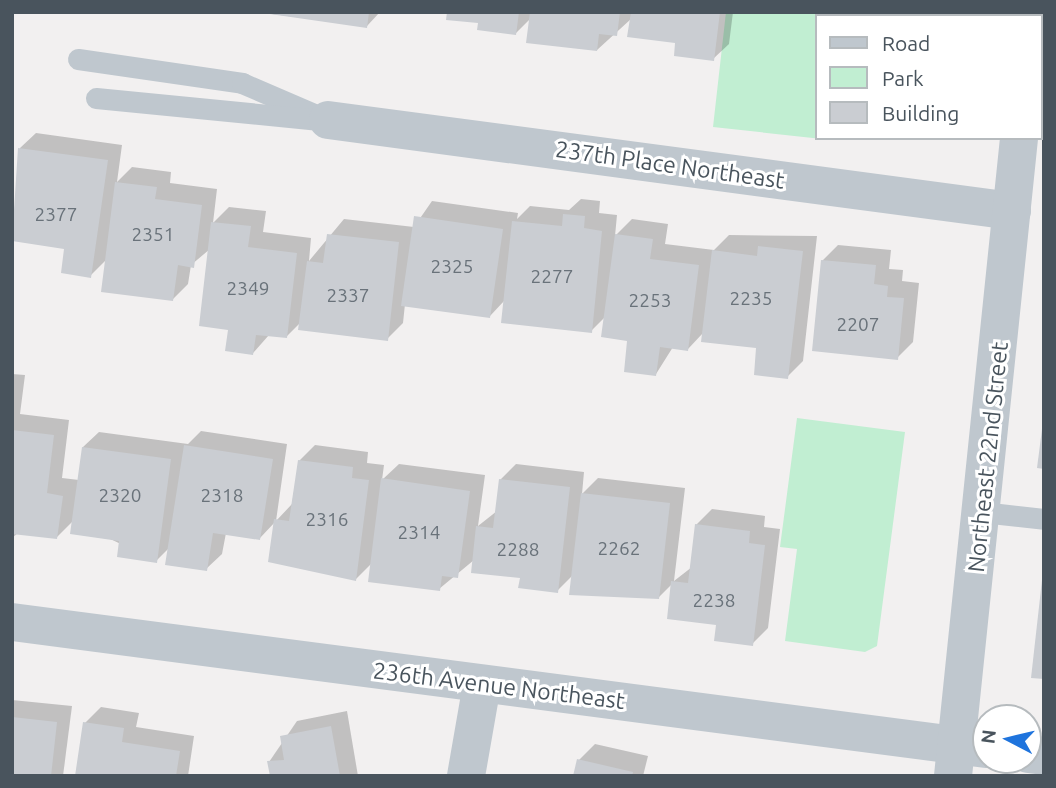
<!DOCTYPE html>
<html>
<head>
<meta charset="utf-8">
<style>
	body { margin:0 }
	#map { position:relative; width:1056px; height:788px; overflow:hidden; background:#f2f0f0; font-family:Ubuntu,sans-serif }
	div>[style] { position:absolute }
	[style*='--x'] { left:calc(var(--x)*1px); top:calc(var(--y)*1px); width:calc(var(--w)*1px); rotate:calc(var(--a)*1deg) }
	.green>* { inset:0; background:#c1eed2 }
	.shadow>* { inset:0; background:#0003 }
	.building>* { inset:0; background:#cacdd2 }
	.lane>* { height:21px; margin:-10.5px; padding:0 10.5px; transform-origin:10.5px; border-radius:10.5px; background:#bfc7ce }
	.street>* { height:38px; margin:-19px; padding:0 19px; transform-origin:19px; border-radius:19px; background:#bfc7ce }
	span { translate:-50% -50%; white-space:nowrap; text-align:center; line-height:1.15; -webkit-text-stroke:6px #fff; paint-order:stroke }
	.number-label { font-size:19px; color:#69727a }
	.number-label span { -webkit-text-stroke-width:0 }
	.street-label { font-size:23px; color:#49545d }
	.frame { position:absolute; inset:0; border:14px solid #49545d; pointer-events:none }
	.legend { position:absolute; left:815px; top:14px; width:228px; height:126px; box-sizing:border-box; background:#fff; border:2px solid #b6bbbe; margin:0; padding:9px 12px; list-style:none; font-size:21px; color:#49545d }
	.legend li { display:flex; align-items:center; gap:14px; height:35px }
	.legend b { width:35px; border:2px solid #b6bbbe }
	.north { position:absolute; left:972px; top:704px; width:70px; height:70px; box-sizing:border-box; background:#fff; border:2px solid #b6bbbe; border-radius:50%; rotate:277deg; font-size:19px; font-weight:700; line-height:28px; text-align:center; color:#49545d }
	.north::after { content:''; display:block; margin:auto; width:24px; height:32px; background:#1f74dd; clip-path:polygon(50% 0,100% 100%,50% 72%,0 100%) }
</style>
</head>
<body>
<div id="map">
	<div class="green">
		<i style="clip-path:polygon(726px 12px,837px 12px,816px 16px,816px 138px,822px 139px,713px 127px)"></i>
		<i style="clip-path:polygon(797px 418px,905px 432px,877px 646px,865px 652px,785px 641px,797px 549px,780px 547px)"></i>
	</div>
	<div class="shadow">
		<i style="clip-path:polygon(256px 12px,380px 12px,367px 26px)"></i>
		<i style="clip-path:polygon(449px 12px,733px 12px,729px 44px,713px 59px,631px 19px,597px 50px,531px 18px,516px 33px)"></i>
		<i style="clip-path:polygon(856px 12px,960px 12px,855px 16px)"></i>
		<i style="clip-path:polygon(36px 133px,122px 145px,117px 182px,132px 167px,171px 172px,170px 183px,217px 189px,213px 223px,229px 207px,266px 211px,263px 232px,311px 238px,309px 261px,344px 219px,414px 227px,432px 201px,518px 213px,517px 219px,530px 206px,569px 210px,581px 199px,600px 201px,599px 213px,617px 215px,615px 236px,632px 219px,668px 224px,665px 244px,714px 250px,729px 235px,817px 236px,803px 361px,787px 377px,758px 347px,703px 333px,688px 349px,673px 347px,656px 374px,606px 316px,591px 331px,505px 300px,490px 316px,405px 304px,403px 323px,387px 339px,301px 322px,286px 337px,269px 335px,253px 353px,210px 249px,191px 265px,188px 284px,173px 299px,107px 259px,90px 276px,66px 247px,12px 240px,20px 148px)"></i>
		<i style="clip-path:polygon(838px 245px,891px 250px,889px 269px,903px 270px,902px 281px,919px 283px,913px 342px,897px 358px,822px 261px)"></i>
		<i style="clip-path:polygon(12px 374px,25px 375px,20px 414px,69px 420px,62px 478px,79px 480px,83px 447px,99px 432px,188px 444px,201px 431px,287px 444px,276px 521px,292px 504px,299px 461px,315px 445px,368px 452px,367px 463px,384px 465px,382px 480px,399px 464px,485px 475px,478px 526px,497px 511px,500px 480px,516px 464px,584px 472px,582px 494px,598px 478px,685px 488px,674px 581px,692px 567px,696px 525px,712px 509px,765px 516px,764px 527px,780px 529px,768px 628px,752px 644px,673px 583px,658px 598px,573px 575px,557px 591px,474px 560px,439px 589px,372px 563px,356px 579px,276px 521px,260px 538px,226px 533px,222px 554px,206px 569px,170px 547px,156px 561px,73px 521px,57px 537px,18px 533px,12px 538px)"></i>
		<i style="clip-path:polygon(12px 700px,72px 706px,63px 776px,12px 776px)"></i>
		<i style="clip-path:polygon(101px 707px,139px 713px,136px 727px,194px 736px,188px 776px,77px 776px,85px 723px)"></i>
		<i style="clip-path:polygon(347px 711px,358px 776px,272px 776px,269px 762px,297px 721px)"></i>
		<i style="clip-path:polygon(595px 744px,648px 756px,643px 776px,575px 776px,579px 760px)"></i>
	</div>
	<div class="building">
		<i style="clip-path:polygon(256px 12px,369px 12px,367px 28px)"></i>
		<i style="clip-path:polygon(447px 12px,519px 12px,516px 35px,477px 30px,478px 23px,446px 20px)"></i>
		<i style="clip-path:polygon(530px 12px,620px 12px,617px 36px,599px 34px,597px 51px,526px 43px)"></i>
		<i style="clip-path:polygon(631px 12px,720px 12px,714px 61px,674px 56px,675px 43px,627px 37px)"></i>
		<i style="clip-path:polygon(854px 12px,947px 12px,853px 16px)"></i>
		<i style="clip-path:polygon(18px 148px,108px 160px,91px 278px,61px 273px,64px 249px,12px 241px)"></i>
		<i style="clip-path:polygon(115px 182px,157px 187px,155px 199px,202px 205px,194px 268px,178px 265px,173px 301px,101px 292px)"></i>
		<i style="clip-path:polygon(563px 214px,585px 216px,584px 228px,602px 231px,592px 333px,501px 323px,512px 221px,562px 226px)"></i>
		<i style="clip-path:polygon(414px 216px,503px 229px,490px 318px,401px 306px)"></i>
		<i style="clip-path:polygon(211px 222px,251px 226px,248px 247px,297px 253px,287px 338px,256px 335px,253px 355px,225px 351px,228px 330px,199px 326px)"></i>
		<i style="clip-path:polygon(327px 234px,399px 242px,388px 341px,298px 330px,307px 261px,323px 263px)"></i>
		<i style="clip-path:polygon(615px 234px,653px 239px,650px 259px,699px 265px,688px 351px,660px 347px,656px 376px,624px 372px,627px 341px,601px 337px)"></i>
		<i style="clip-path:polygon(758px 246px,803px 251px,788px 379px,754px 375px,756px 348px,701px 342px,712px 250px,757px 256px)"></i>
		<i style="clip-path:polygon(821px 260px,876px 265px,874px 284px,888px 286px,887px 297px,904px 298px,898px 360px,812px 351px)"></i>
		<i style="clip-path:polygon(1042px 429px,1044px 429px,1044px 469px,1037px 468px)"></i>
		<i style="clip-path:polygon(12px 430px,54px 435px,47px 493px,63px 496px,57px 539px,12px 534px)"></i>
		<i style="clip-path:polygon(184px 445px,273px 459px,260px 540px,213px 533px,207px 571px,165px 565px)"></i>
		<i style="clip-path:polygon(82px 447px,171px 459px,157px 563px,117px 557px,119px 541px,70px 534px)"></i>
		<i style="clip-path:polygon(298px 460px,353px 467px,352px 478px,369px 480px,356px 581px,268px 562px,274px 519px,289px 521px)"></i>
		<i style="clip-path:polygon(381px 478px,470px 491px,458px 578px,442px 576px,440px 591px,368px 582px)"></i>
		<i style="clip-path:polygon(499px 479px,570px 487px,558px 593px,518px 588px,520px 578px,471px 573px,476px 526px,493px 528px)"></i>
		<i style="clip-path:polygon(581px 493px,670px 503px,659px 599px,569px 595px)"></i>
		<i style="clip-path:polygon(695px 524px,750px 531px,749px 543px,765px 545px,753px 646px,714px 641px,716px 625px,667px 619px,671px 581px,688px 583px)"></i>
		<i style="clip-path:polygon(1042px 580px,1044px 580px,1044px 679px,1031px 678px)"></i>
		<i style="clip-path:polygon(12px 717px,57px 722px,51px 776px,12px 776px)"></i>
		<i style="clip-path:polygon(83px 722px,124px 728px,122px 742px,180px 751px,176px 776px,75px 776px)"></i>
		<i style="clip-path:polygon(331px 726px,340px 776px,270px 776px,267px 761px,284px 760px,280px 736px)"></i>
		<i style="clip-path:polygon(577px 759px,633px 772px,632px 776px,573px 776px)"></i>
	</div>
	<div class="lane">
		<i style="--x:78;--y:59;--w:166;--a:8.3"></i>
		<i style="--x:242;--y:83;--w:94;--a:23.3"></i>
		<i style="--x:96;--y:98;--w:217;--a:5.6"></i>
		<i style="--x:982;--y:512;--w:62;--a:6.4"></i>
	</div>
	<div class="street">
		<i style="--x:1031;--y:16;--w:4;--a:-76"></i>
		<i style="--x:328;--y:120;--w:690;--a:7.58"></i>
		<i style="--x:12;--y:622;--w:982;--a:7.43"></i>
		<i style="--x:1028;--y:754;--w:16;--a:7"></i>
		<i style="--x:466;--y:776;--w:93;--a:-80.1"></i>
		<i style="--x:953;--y:776;--w:641;--a:-84.09"></i>
	</div>
	<div class="number-label">
		<span style="left:56px;top:215px">2377</span>
		<span style="left:153px;top:235px">2351</span>
		<span style="left:452px;top:267px">2325</span>
		<span style="left:552px;top:277px">2277</span>
		<span style="left:248px;top:289px">2349</span>
		<span style="left:348px;top:296px">2337</span>
		<span style="left:751px;top:299px">2235</span>
		<span style="left:650px;top:301px">2253</span>
		<span style="left:858px;top:325px">2207</span>
		<span style="left:120px;top:496px">2320</span>
		<span style="left:222px;top:496px">2318</span>
		<span style="left:327px;top:520px">2316</span>
		<span style="left:419px;top:533px">2314</span>
		<span style="left:619px;top:549px">2262</span>
		<span style="left:518px;top:550px">2288</span>
		<span style="left:714px;top:601px">2238</span>
	</div>
	<div class="street-label">
		<span style="left:670px;top:165px;rotate:8deg">237th Place Northeast</span>
		<span style="left:988px;top:457px;rotate:-84deg">Northeast 22nd Street</span>
		<span style="left:499px;top:686px;rotate:7deg">236th Avenue Northeast</span>
	</div>
	<div class="frame"></div>
	<ul class="legend">
	<li><b style="height:9px;background:#bfc7ce"></b>Road</li>
	<li><b style="height:19px;background:#c1eed2"></b>Park</li>
	<li><b style="height:19px;background:#cacdd2"></b>Building</li>
	</ul>
	<div class="north">N</div>
</div>
</body>
</html>
